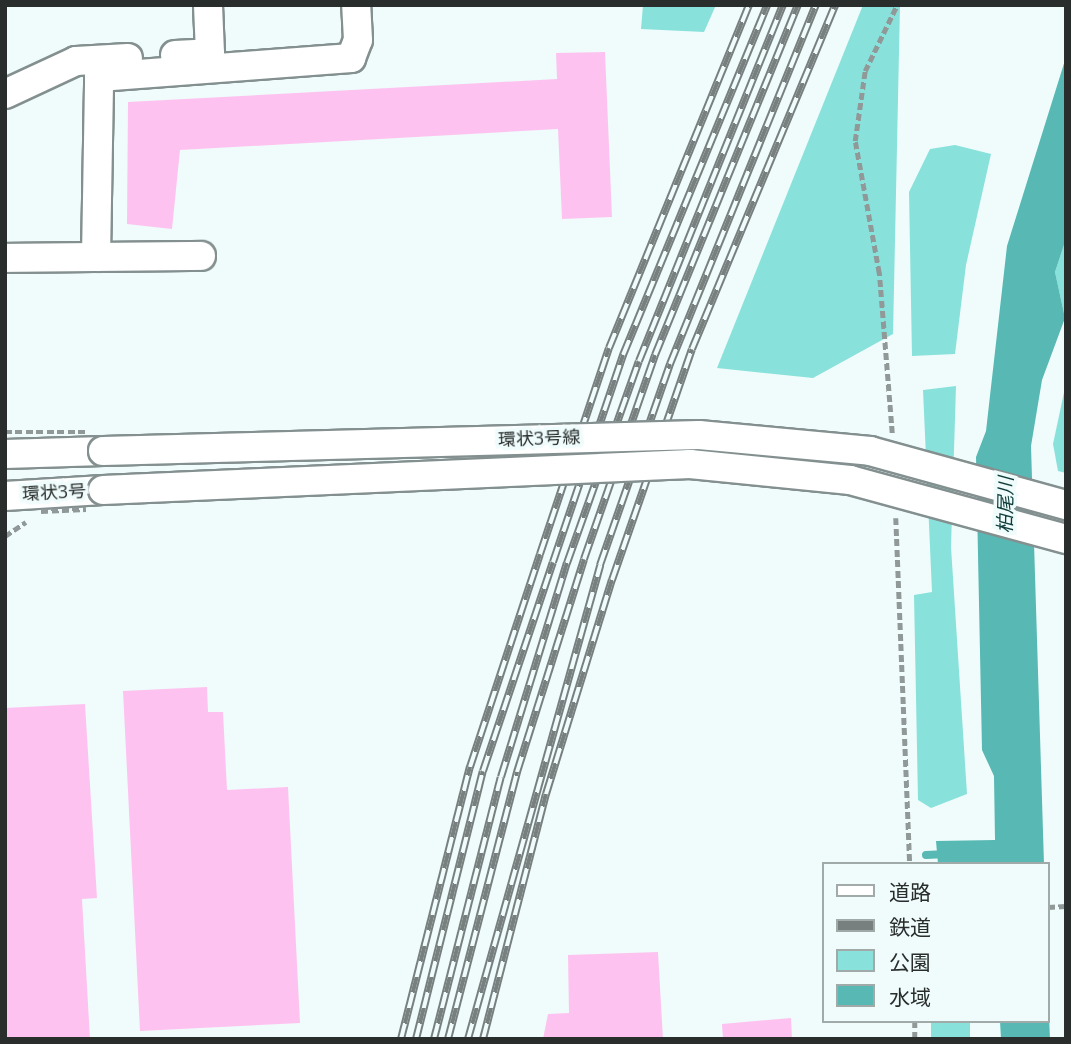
<!DOCTYPE html>
<html>
<head>
<meta charset="utf-8">
<style>
	body { margin:0 }
	#map { position:relative; width:1071px; height:1044px; overflow:hidden; background:#effcfb; font-family:Bitter,"Noto Sans JP",serif }
	div>[style] { position:absolute }
	[style*='--x'] { left:calc(var(--x)*1px); top:calc(var(--y)*1px); width:calc(var(--w)*1px); rotate:calc(var(--a)*1deg) }
	.green>* { inset:0; background:#89e1db }
	.water>* { inset:0; background:#58b8b3 }
	.stream>* { height:8px; margin:-4px; padding:0 4px; transform-origin:4px; border-radius:4px; background:#58b8b3 }
	.building>* { inset:0; background:#fec2f0 }
	.path>* { height:4.5px; margin-top:-2.25px; transform-origin:0; background:repeating-linear-gradient(90deg,#909998 0 7px,transparent 0 10.5px) }
	.roads { filter:drop-shadow(2px 0 #83908f) drop-shadow(-2px 0 #83908f) drop-shadow(0 2px #83908f) drop-shadow(0 -2px #83908f) }
	.minor>* { height:28px; margin:-14px; padding:0 14px; transform-origin:14px; border-radius:14px; background:#fff }
	.rail>* { height:8px; margin-top:-4px; transform-origin:0; background:repeating-linear-gradient(90deg,#effcfb 0 16px,#78807f 0 32px); box-sizing:border-box; border-block:2px solid #78807f }
	.path-bridge>* { height:4.5px; margin-top:-2.25px; transform-origin:0; background:repeating-linear-gradient(90deg,#909998 0 7px,transparent 0 10.5px) }
	.bridges { filter:drop-shadow(2px 0 #83908f) drop-shadow(-2px 0 #83908f) drop-shadow(0 2px #83908f) drop-shadow(0 -2px #83908f) }
	.minor-bridge>* { height:28px; margin:-14px; padding:0 14px; transform-origin:14px; border-radius:14px; background:#fff }
	span { translate:-50% -50%; white-space:nowrap; text-align:center; line-height:1.15; -webkit-text-stroke:7px #effcfb; paint-order:stroke }
	.street-label { font-size:18px; color:#292e2d }
	.water-label { font-size:19px; color:#0f3d3b; font-style:italic }
	.frame { position:absolute; inset:0; border:7px solid #292e2d; pointer-events:none }
	.legend { position:absolute; left:822px; top:862px; width:228px; height:161px; box-sizing:border-box; background:#effcfb; border:2px solid #a0aaa9; margin:0; padding:9px 12px; list-style:none; font-size:21px; color:#292e2d }
	.legend li { display:flex; align-items:center; gap:14px; height:35px }
	.legend b { width:35px; border:2px solid #a0aaa9 }
</style>
</head>
<body>
<div id="map">
	<div class="green">
		<i style="clip-path:polygon(643px 5px,716px 5px,704px 32px,641px 29px)"></i>
		<i style="clip-path:polygon(863px 5px,900px 5px,893px 334px,813px 378px,717px 368px)"></i>
		<i style="clip-path:polygon(955px 145px,991px 154px,966px 265px,955px 354px,912px 356px,909px 192px,930px 149px)"></i>
		<i style="clip-path:polygon(1066px 239px,1066px 317px,1065px 318px,1055px 272px)"></i>
		<i style="clip-path:polygon(1066px 383px,1066px 473px,1058px 471px,1053px 444px)"></i>
		<i style="clip-path:polygon(956px 386px,951px 547px,967px 794px,931px 808px,918px 800px,914px 595px,932px 592px,923px 390px)"></i>
		<i style="clip-path:polygon(931px 1021px,970px 1021px,970px 1039px,931px 1039px)"></i>
	</div>
	<div class="water">
		<i style="clip-path:polygon(1066px 57px,1066px 239px,1055px 272px,1065px 318px,1042px 380px,1031px 446px,1044px 864px,938px 864px,936px 841px,995px 840px,994px 776px,982px 750px,976px 457px,986px 431px,1007px 246px)"></i>
		<i style="clip-path:polygon(1048px 993px,1050px 1039px,1001px 1039px,1000px 1021px,1048px 1021px)"></i>
	</div>
	<div class="stream">
		<i style="--x:926;--y:855;--w:21;--a:-3"></i>
	</div>
	<div class="building">
		<i style="clip-path:polygon(605px 52px,612px 217px,562px 219px,558px 129px,180px 150px,172px 229px,127px 224px,128px 102px,557px 79px,556px 53px)"></i>
		<i style="clip-path:polygon(207px 687px,208px 712px,223px 712px,227px 790px,288px 787px,300px 1023px,140px 1031px,123px 691px)"></i>
		<i style="clip-path:polygon(85px 704px,97px 898px,82px 899px,90px 1039px,5px 1039px,5px 708px)"></i>
		<i style="clip-path:polygon(658px 952px,663px 1039px,543px 1039px,548px 1014px,569px 1013px,568px 955px)"></i>
		<i style="clip-path:polygon(791px 1018px,792px 1039px,723px 1039px,722px 1024px)"></i>
	</div>
	<div class="path">
		<i style="--x:892;--y:433;--w:161;--a:-94.6"></i>
		<i style="--x:879;--y:273;--w:134;--a:-100.3"></i>
		<i style="--x:855;--y:141;--w:71;--a:-81.9"></i>
		<i style="--x:865;--y:71;--w:73;--a:-64.1"></i>
		<i style="--x:896;--y:518;--w:346;--a:87.7"></i>
		<i style="--x:5;--y:536;--w:25;--a:-34"></i>
		<i style="--x:1048;--y:907;--w:18;--a:-3"></i>
		<i style="--x:915;--y:1021;--w:18;--a:90"></i>
	</div>
	<div class="roads">
		<div class="minor">
			<i style="--x:175;--y:55;--w:35;--a:-3"></i>
			<i style="--x:210;--y:53;--w:48;--a:-92.4"></i>
			<i style="--x:5;--y:94;--w:78;--a:-24.9"></i>
			<i style="--x:76;--y:61;--w:52;--a:-3.3"></i>
			<i style="--x:96;--y:257;--w:180;--a:-89"></i>
			<i style="--x:99;--y:77;--w:253;--a:-4.3"></i>
			<i style="--x:351;--y:58;--w:19;--a:-69"></i>
			<i style="--x:358;--y:40;--w:35;--a:-93"></i>
			<i style="--x:5;--y:258;--w:196;--a:-0.6"></i>
			<i style="--x:5;--y:454;--w:98;--a:-1.8"></i>
			<i style="--x:5;--y:496;--w:98;--a:-3.5"></i>
		</div>
	</div>
	<div class="rail">
		<i style="--x:401;--y:1039;--w:281;--a:-75.8"></i>
		<i style="--x:470;--y:767;--w:224;--a:-71.8"></i>
		<i style="--x:540;--y:554;--w:217;--a:-71.5"></i>
		<i style="--x:609;--y:348;--w:370;--a:-67.8"></i>
		<i style="--x:416;--y:1039;--w:276;--a:-76"></i>
		<i style="--x:483;--y:771;--w:220;--a:-71.5"></i>
		<i style="--x:553;--y:562;--w:219;--a:-71.3"></i>
		<i style="--x:623;--y:355;--w:378;--a:-67.6"></i>
		<i style="--x:434;--y:1039;--w:270;--a:-75.7"></i>
		<i style="--x:501;--y:777;--w:224;--a:-72.9"></i>
		<i style="--x:567;--y:563;--w:214;--a:-70.4"></i>
		<i style="--x:639;--y:361;--w:384;--a:-68"></i>
		<i style="--x:448;--y:1039;--w:276;--a:-75.5"></i>
		<i style="--x:517;--y:772;--w:223;--a:-72.5"></i>
		<i style="--x:584;--y:559;--w:216;--a:-70.8"></i>
		<i style="--x:655;--y:355;--w:378;--a:-67.8"></i>
		<i style="--x:468;--y:1039;--w:492;--a:-74.4"></i>
		<i style="--x:600;--y:565;--w:213;--a:-70.8"></i>
		<i style="--x:670;--y:364;--w:388;--a:-67.9"></i>
		<i style="--x:483;--y:1039;--w:253;--a:-75.6"></i>
		<i style="--x:546;--y:794;--w:224;--a:-72.9"></i>
		<i style="--x:612;--y:580;--w:244;--a:-70.9"></i>
		<i style="--x:692;--y:349;--w:373;--a:-67.4"></i>
	</div>
	<div class="path-bridge">
		<i style="--x:5;--y:432;--w:81;--a:0"></i>
		<i style="--x:41;--y:511;--w:45;--a:-2.5"></i>
	</div>
	<div class="bridges">
		<div class="minor-bridge">
			<i style="--x:103;--y:451;--w:596;--a:-1.54"></i>
			<i style="--x:699;--y:435;--w:172;--a:5.3"></i>
			<i style="--x:870;--y:451;--w:203;--a:15.4"></i>
			<i style="--x:103;--y:490;--w:588;--a:-2.54"></i>
			<i style="--x:690;--y:464;--w:161;--a:5.7"></i>
			<i style="--x:850;--y:480;--w:224;--a:15.3"></i>
		</div>
	</div>
	<div class="street-label">
		<span style="left:539px;top:439px;rotate:-2deg">環状3号線</span>
		<span style="left:54px;top:493px;rotate:-3deg">環状3号</span>
	</div>
	<div class="water-label">
		<span style="left:1006px;top:505px;rotate:-89deg">柏尾川</span>
	</div>
	<div class="frame"></div>
	<ul class="legend">
	<li><b style="height:9px;background:#fff"></b>道路</li>
	<li><b style="height:9px;background:#78807f"></b>鉄道</li>
	<li><b style="height:19px;background:#89e1db"></b>公園</li>
	<li><b style="height:19px;background:#58b8b3"></b>水域</li>
	</ul>
</div>
</body>
</html>
